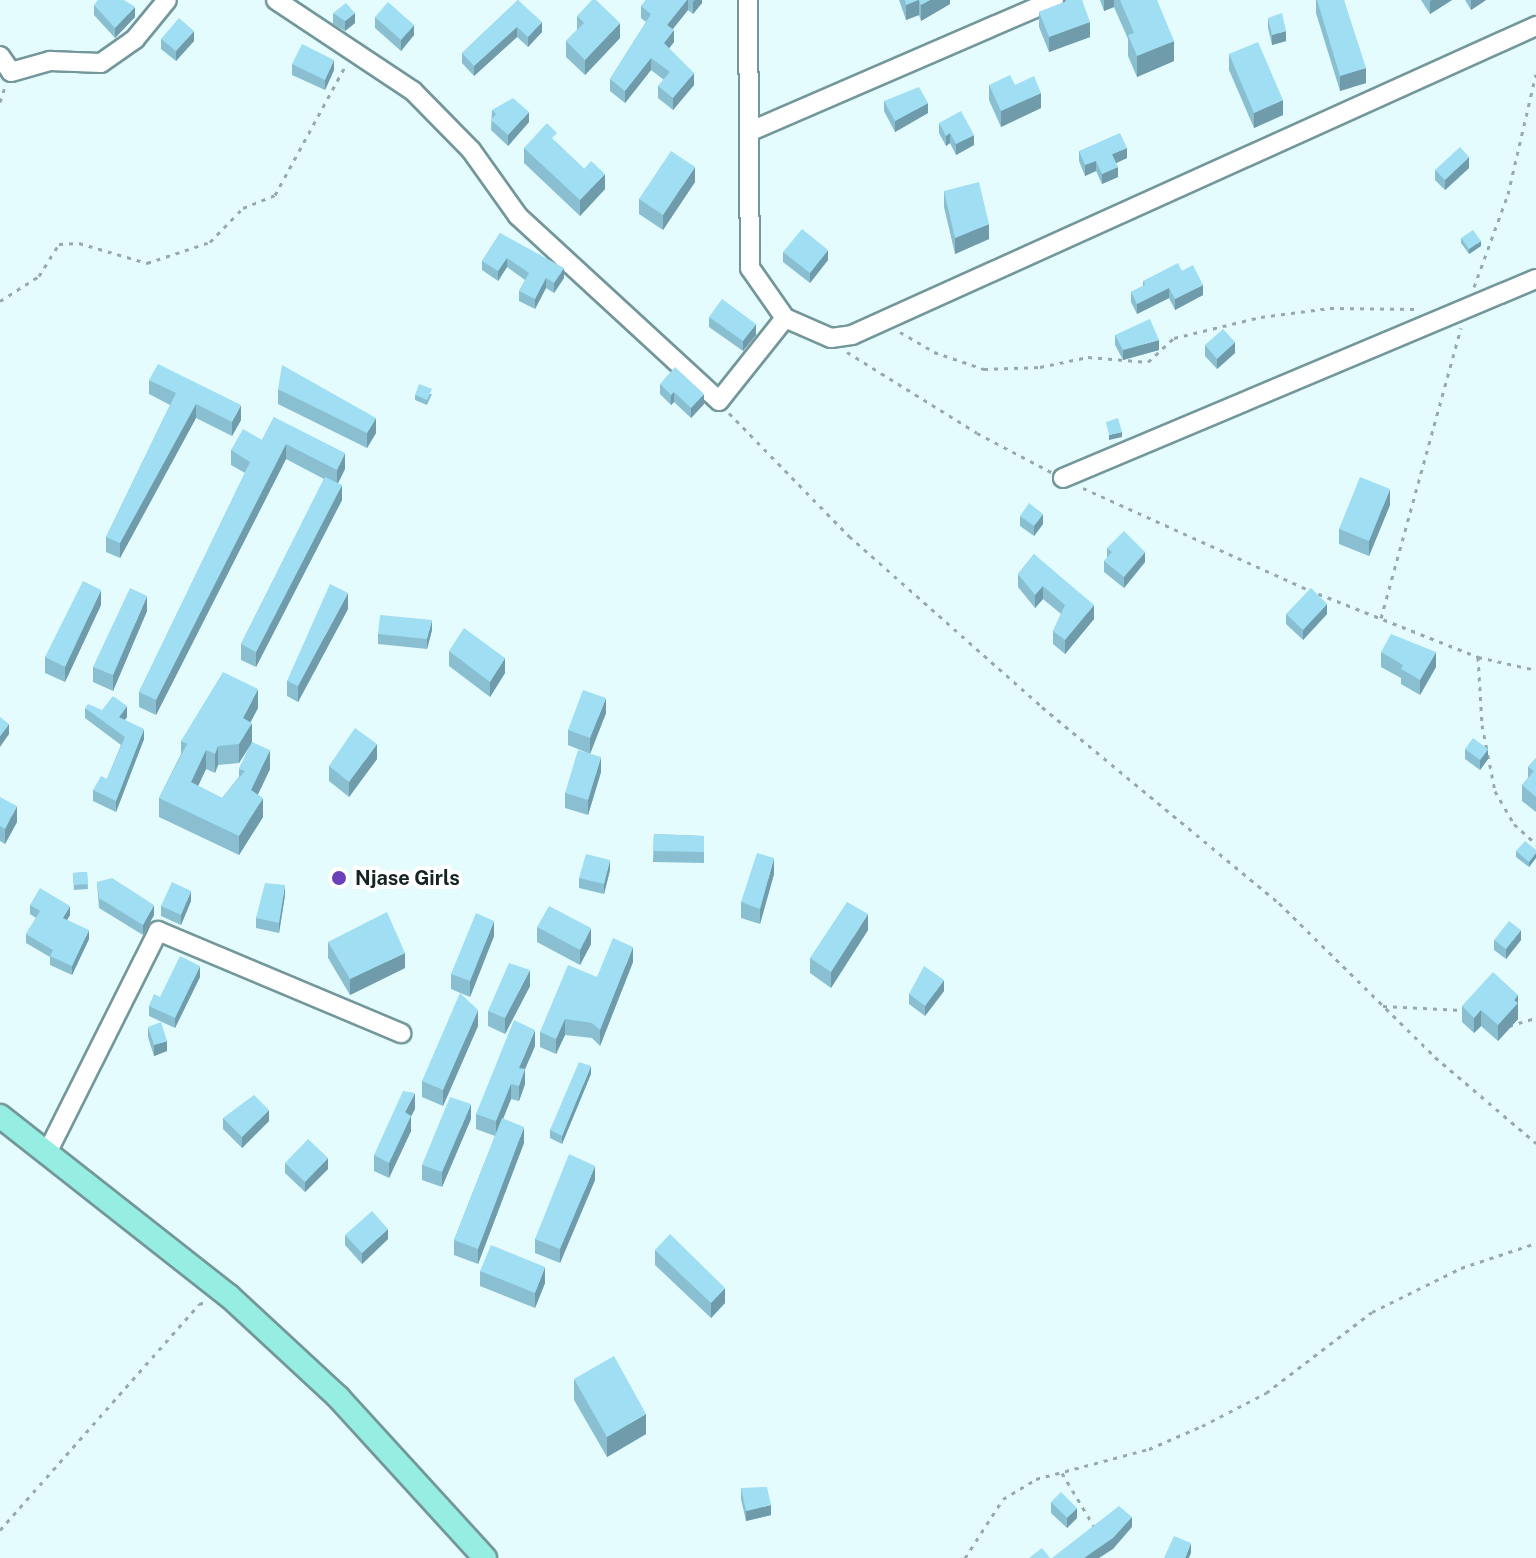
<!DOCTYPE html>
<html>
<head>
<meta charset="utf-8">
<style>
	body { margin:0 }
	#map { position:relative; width:1536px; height:1558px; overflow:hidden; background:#e5fcfe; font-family:"Public Sans",sans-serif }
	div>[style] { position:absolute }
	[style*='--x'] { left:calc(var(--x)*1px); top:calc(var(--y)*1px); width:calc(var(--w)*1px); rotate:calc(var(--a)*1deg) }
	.path>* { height:3px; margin-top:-1.5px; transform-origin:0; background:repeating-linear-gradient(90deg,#96aaab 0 4px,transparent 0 10px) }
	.roads { filter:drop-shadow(2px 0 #73979a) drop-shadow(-2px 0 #73979a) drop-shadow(0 2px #73979a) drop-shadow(0 -2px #73979a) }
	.minor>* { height:18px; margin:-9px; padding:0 9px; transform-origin:9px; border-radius:9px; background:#fff }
	.major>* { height:22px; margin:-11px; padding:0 11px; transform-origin:11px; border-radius:11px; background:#96eee3 }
	.wall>* { inset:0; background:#89bfd1 }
	.shaded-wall>* { inset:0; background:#6f9baa }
	.building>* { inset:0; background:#9fdef3 }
	.dots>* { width:22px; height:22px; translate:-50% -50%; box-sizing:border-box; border:4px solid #fff; border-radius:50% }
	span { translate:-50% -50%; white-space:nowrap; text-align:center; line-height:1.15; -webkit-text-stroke:8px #fff; paint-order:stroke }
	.poi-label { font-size:20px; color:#142324; font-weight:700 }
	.left { translate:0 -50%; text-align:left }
</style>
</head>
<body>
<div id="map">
	<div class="path">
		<i style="--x:0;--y:102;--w:16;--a:-72"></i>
		<i style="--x:1474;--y:287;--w:99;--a:-69.9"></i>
		<i style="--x:1508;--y:194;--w:123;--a:-76.9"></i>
		<i style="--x:0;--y:301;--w:46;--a:-32.7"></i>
		<i style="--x:39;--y:276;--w:38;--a:-58"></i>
		<i style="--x:59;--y:244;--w:20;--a:-3"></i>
		<i style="--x:79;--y:243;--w:71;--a:16.4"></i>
		<i style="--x:147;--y:263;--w:66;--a:-18.4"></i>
		<i style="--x:210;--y:242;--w:47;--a:-45.9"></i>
		<i style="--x:243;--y:208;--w:35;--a:-22"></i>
		<i style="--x:275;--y:195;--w:148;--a:-61.4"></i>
		<i style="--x:900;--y:332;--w:39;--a:30"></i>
		<i style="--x:934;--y:352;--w:53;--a:18.8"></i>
		<i style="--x:984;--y:369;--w:56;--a:-2"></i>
		<i style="--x:1040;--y:367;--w:49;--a:-11.8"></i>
		<i style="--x:1088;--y:357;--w:60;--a:4.8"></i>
		<i style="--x:1148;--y:362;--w:35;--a:-43"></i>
		<i style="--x:1174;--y:338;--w:89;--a:-13.6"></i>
		<i style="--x:1261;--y:317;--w:70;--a:-7.4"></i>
		<i style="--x:1330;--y:308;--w:90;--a:0.6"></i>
		<i style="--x:847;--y:352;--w:153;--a:31.9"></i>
		<i style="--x:977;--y:433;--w:84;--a:27.8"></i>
		<i style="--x:729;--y:413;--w:172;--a:45.7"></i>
		<i style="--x:849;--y:536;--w:258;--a:41.5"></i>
		<i style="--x:1042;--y:707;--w:308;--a:39.6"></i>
		<i style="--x:1279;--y:903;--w:219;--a:44.6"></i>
		<i style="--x:1435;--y:1057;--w:133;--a:40.4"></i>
		<i style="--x:1083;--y:488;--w:248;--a:24.3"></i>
		<i style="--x:1309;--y:590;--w:182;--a:21.6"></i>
		<i style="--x:1478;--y:657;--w:59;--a:12.6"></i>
		<i style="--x:1381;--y:618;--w:301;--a:-74.6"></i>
		<i style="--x:1478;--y:657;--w:68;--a:86.6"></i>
		<i style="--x:1482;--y:725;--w:67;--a:78.9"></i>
		<i style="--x:1495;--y:791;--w:38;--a:60"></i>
		<i style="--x:1514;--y:824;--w:30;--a:42"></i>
		<i style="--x:1383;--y:1006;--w:79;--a:2.9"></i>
		<i style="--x:1509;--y:1026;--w:28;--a:-17"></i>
		<i style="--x:1062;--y:1473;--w:64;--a:59"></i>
		<i style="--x:0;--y:1530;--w:301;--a:-48.6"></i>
		<i style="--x:199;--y:1304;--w:7;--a:-16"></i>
		<i style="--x:965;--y:1558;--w:70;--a:-57.2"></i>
		<i style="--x:1003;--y:1499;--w:39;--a:-31"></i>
		<i style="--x:1036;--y:1479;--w:117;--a:-14.9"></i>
		<i style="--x:1149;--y:1449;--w:58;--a:-23.5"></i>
		<i style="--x:1202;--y:1426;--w:72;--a:-27.3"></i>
		<i style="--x:1266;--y:1393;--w:133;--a:-37.4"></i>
		<i style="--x:1372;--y:1312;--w:99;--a:-26.3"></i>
		<i style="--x:1461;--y:1268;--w:79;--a:-18.4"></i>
	</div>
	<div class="roads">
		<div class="minor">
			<i style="--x:276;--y:0;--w:164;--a:33.6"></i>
			<i style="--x:413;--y:91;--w:83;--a:45.5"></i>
			<i style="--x:471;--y:150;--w:81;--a:54.5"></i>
			<i style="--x:518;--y:216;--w:273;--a:42.6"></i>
			<i style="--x:719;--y:401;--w:106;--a:-51.5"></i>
			<i style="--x:748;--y:0;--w:268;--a:89.6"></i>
			<i style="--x:750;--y:268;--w:61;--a:55"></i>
			<i style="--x:785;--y:318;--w:50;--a:23.5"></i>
			<i style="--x:831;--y:338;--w:21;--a:-8"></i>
			<i style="--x:852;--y:335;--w:751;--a:-24.31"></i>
			<i style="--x:0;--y:56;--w:19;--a:55"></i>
			<i style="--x:11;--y:72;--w:41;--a:-15.8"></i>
			<i style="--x:50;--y:61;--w:51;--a:2.2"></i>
			<i style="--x:101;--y:63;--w:42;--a:-35.2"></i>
			<i style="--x:135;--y:39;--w:50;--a:-50.6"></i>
			<i style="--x:751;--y:131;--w:330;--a:-23.4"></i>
			<i style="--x:1063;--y:478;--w:513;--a:-22.82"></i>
			<i style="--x:48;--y:1151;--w:246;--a:-63.4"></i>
			<i style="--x:158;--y:931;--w:264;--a:22.8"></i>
		</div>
		<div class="major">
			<i style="--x:0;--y:1116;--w:291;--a:38.2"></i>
			<i style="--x:229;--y:1296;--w:149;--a:42.8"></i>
			<i style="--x:338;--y:1397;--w:218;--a:47.6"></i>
		</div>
	</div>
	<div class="wall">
		<i style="clip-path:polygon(518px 0,542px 32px,528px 47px,517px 37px,474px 76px,462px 63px,462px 53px)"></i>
		<i style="clip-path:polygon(646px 0,702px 0,702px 3px,693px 14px,688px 10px,673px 29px,674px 42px,669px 48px,694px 85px,673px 110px,658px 98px,658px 86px,664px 80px,651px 70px,625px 103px,610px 91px,610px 79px,646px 22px,641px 18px,641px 6px)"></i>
		<i style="clip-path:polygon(899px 0,950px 0,950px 4px,921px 21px,919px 15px,906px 20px)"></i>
		<i style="clip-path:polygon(1065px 0,1082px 0,1090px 37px,1049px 52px,1039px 27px,1039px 12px,1065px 2px)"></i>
		<i style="clip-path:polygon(1100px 0,1157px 0,1174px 61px,1137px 77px,1128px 56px,1128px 39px,1114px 7px,1104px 11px)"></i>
		<i style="clip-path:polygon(1316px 0,1344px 0,1366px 83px,1340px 91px,1316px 13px)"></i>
		<i style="clip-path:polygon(1421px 0,1452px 0,1430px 14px)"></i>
		<i style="clip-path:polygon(1465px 0,1486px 0,1471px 10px)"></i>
		<i style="clip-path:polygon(94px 5px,135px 17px,115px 38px,94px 15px)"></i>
		<i style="clip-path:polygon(333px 13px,355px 23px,345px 31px,333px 24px)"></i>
		<i style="clip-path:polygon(577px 16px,620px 38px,585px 75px,566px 57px,566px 41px,577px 30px)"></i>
		<i style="clip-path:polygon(375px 17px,414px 35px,401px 51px,375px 28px)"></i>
		<i style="clip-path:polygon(1268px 18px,1286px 41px,1272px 45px,1268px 28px)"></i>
		<i style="clip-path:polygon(161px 39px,194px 41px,176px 61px,161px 49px)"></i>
		<i style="clip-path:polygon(1229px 54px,1283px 115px,1254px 128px,1229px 70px)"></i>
		<i style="clip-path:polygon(292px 64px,334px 70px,325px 90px,292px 75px)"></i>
		<i style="clip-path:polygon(989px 85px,1015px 85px,1041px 108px,1001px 127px,989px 100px)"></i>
		<i style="clip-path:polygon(884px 101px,928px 113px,895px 132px,884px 111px)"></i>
		<i style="clip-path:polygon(492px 110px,529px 122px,508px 146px,491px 130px)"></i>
		<i style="clip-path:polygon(939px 123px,974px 145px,956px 155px,950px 143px,946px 146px,939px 133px)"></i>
		<i style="clip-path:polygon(557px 143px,605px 189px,580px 216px,524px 163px,524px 148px)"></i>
		<i style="clip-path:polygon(1079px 151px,1127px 158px,1116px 163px,1118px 177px,1102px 184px,1096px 171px,1085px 176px,1079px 161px)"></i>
		<i style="clip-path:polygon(1469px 168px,1445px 190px,1435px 180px,1435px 170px)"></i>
		<i style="clip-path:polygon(695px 182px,663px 230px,639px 214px,639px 199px)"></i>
		<i style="clip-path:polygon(944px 191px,989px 239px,955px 254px,944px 207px)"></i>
		<i style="clip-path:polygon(500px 233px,564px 278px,554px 293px,546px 288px,535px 309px,519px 301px,519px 291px,525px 280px,507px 267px,498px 281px,482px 270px,482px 261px)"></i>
		<i style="clip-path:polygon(1461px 238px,1481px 246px,1469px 254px,1461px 243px)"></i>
		<i style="clip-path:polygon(783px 252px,828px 260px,810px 283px,783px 262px)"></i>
		<i style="clip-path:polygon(1182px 271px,1203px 295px,1175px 310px,1169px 298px,1137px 314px,1131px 302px,1131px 292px,1143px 286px,1143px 281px)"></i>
		<i style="clip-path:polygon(709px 317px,756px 335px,743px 351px,709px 327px)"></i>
		<i style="clip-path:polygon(1115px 335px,1159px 350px,1123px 360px,1115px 345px)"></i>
		<i style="clip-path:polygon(1205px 345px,1235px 353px,1217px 369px,1205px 356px)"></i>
		<i style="clip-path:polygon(149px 380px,241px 420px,232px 436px,196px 418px,120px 558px,106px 552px,106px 537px,170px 405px,149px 394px)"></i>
		<i style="clip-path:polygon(660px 384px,704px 404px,691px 418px,674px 402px,671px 405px,660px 394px)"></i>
		<i style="clip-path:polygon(278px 389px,376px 433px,367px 448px,278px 404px)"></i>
		<i style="clip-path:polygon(432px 394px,427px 405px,415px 400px,415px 395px)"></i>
		<i style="clip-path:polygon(274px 417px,345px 469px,338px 483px,342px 500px,256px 667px,241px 660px,241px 644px,324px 479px,286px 459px,156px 715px,139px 707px,139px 692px,245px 473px,231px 465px,231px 450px,262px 440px)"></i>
		<i style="clip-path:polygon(1390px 505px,1369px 556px,1339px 544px,1339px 529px)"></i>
		<i style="clip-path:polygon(1020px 516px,1043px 524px,1034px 536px,1020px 526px)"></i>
		<i style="clip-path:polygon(1107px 548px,1145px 562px,1124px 588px,1104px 572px,1104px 561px,1107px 558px)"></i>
		<i style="clip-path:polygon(1034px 554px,1094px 619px,1065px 654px,1053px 644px,1053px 631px,1061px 614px,1043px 599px,1035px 608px,1018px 587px,1018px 574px)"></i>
		<i style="clip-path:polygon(101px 605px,65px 682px,45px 673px,45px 657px)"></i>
		<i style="clip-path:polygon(348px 609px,298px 702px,287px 696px,287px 681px)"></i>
		<i style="clip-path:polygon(147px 611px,113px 691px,93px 682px,93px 667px)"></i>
		<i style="clip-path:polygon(1286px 614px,1327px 614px,1303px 640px,1286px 624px)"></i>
		<i style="clip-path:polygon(432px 630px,427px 649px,378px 644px,378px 634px)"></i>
		<i style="clip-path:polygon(449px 651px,505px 673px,490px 697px,449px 666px)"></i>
		<i style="clip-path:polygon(1381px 652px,1436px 667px,1420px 695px,1401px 684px,1401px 678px,1381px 667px)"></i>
		<i style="clip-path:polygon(85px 708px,102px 710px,127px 717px,124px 720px,144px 739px,116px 812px,93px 801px,93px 790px,107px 779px,121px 745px,85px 718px)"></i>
		<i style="clip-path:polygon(evenodd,258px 708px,250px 722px,252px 742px,270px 769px,258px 794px,263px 817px,239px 855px,159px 817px,159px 798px,181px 754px,181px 741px,258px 708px,250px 746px,239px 769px,239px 777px,222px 798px,198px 786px,206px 769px,215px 773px,218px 765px,239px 763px,250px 746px)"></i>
		<i style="clip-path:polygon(606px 713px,590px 754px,568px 745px,568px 730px)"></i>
		<i style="clip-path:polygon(1465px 749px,1488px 759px,1480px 770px,1465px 759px)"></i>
		<i style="clip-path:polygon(1536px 758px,1536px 812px,1522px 801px,1522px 785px,1528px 778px,1528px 767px)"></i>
		<i style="clip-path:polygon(377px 759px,349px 797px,329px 781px,329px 766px)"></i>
		<i style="clip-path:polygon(601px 772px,588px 815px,565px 808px,565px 793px)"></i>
		<i style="clip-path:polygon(0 797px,17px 822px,5px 844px,0 841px)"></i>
		<i style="clip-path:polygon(654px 834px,704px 836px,704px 863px,653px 862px)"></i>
		<i style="clip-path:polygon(1536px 850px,1536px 858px,1529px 867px,1516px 857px,1516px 851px)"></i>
		<i style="clip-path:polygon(610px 870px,604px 894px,579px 888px,579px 878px)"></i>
		<i style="clip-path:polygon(87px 872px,88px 889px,74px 890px,73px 873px)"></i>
		<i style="clip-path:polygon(774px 874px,760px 924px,741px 918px,741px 902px)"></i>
		<i style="clip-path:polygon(97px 882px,154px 915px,143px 935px,99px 908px)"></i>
		<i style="clip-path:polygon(285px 895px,279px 933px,256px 928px,256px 918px)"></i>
		<i style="clip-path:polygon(191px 901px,181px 925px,161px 916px,161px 906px)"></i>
		<i style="clip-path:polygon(30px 905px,70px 915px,67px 920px,89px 939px,72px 975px,50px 965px,50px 957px,26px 943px,26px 934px,36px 918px,30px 914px)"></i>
		<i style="clip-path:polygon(537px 927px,591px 944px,580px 965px,537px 942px)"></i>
		<i style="clip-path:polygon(868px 930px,831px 988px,810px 973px,810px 958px)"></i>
		<i style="clip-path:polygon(494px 936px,470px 997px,451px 989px,451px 974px)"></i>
		<i style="clip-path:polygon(1494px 940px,1521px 940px,1506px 959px,1494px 950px)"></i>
		<i style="clip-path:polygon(328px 942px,405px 968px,350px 995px,328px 958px)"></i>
		<i style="clip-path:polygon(633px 962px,600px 1046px,592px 1038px,565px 1035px,556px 1054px,540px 1047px,540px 1032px,597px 977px)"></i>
		<i style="clip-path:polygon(200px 977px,175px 1028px,149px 1016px,149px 1006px)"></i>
		<i style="clip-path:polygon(530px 986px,505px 1034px,488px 1026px,488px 1011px)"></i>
		<i style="clip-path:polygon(944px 991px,925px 1016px,909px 1004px,909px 994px)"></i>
		<i style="clip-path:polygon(1518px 995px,1518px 1019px,1498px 1041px,1481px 1026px,1474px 1033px,1462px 1022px,1462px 1006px)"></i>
		<i style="clip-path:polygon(478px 1026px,443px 1106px,422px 1097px,422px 1081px)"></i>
		<i style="clip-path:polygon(148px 1027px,167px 1051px,154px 1056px,148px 1037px)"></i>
		<i style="clip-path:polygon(535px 1046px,525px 1069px,525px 1084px,519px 1101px,511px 1099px,503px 1119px,524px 1143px,478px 1264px,454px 1255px,454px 1240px,495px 1136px,476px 1129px,476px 1114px)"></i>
		<i style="clip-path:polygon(591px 1074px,562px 1144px,550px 1138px,550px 1130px)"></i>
		<i style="clip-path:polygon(415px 1109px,411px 1116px,411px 1131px,389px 1178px,374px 1171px,374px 1155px)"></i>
		<i style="clip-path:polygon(223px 1118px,269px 1121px,242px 1148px,223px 1129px)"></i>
		<i style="clip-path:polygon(471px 1119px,442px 1187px,422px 1180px,422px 1165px)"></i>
		<i style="clip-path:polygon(285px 1163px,328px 1169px,305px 1192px,285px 1173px)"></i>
		<i style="clip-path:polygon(595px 1180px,560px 1263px,535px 1253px,535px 1239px)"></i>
		<i style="clip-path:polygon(345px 1235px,388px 1239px,362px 1264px,345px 1245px)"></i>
		<i style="clip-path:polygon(655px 1250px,725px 1303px,711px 1318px,655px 1265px)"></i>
		<i style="clip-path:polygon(480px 1271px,545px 1283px,535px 1308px,480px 1286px)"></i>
		<i style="clip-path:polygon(574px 1379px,646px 1434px,607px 1457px,574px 1400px)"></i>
		<i style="clip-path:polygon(741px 1488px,771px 1515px,746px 1521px,741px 1499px)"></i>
		<i style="clip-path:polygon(1051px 1502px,1077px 1518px,1067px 1528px,1051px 1513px)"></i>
	</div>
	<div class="shaded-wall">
		<i style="clip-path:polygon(687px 0,688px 0,688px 10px,667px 36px,667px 25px)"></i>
		<i style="clip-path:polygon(695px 0,702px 0,702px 3px,693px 14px,693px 2px)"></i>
		<i style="clip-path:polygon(919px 0,919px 15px,906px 20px,906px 5px)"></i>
		<i style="clip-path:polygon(930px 0,950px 0,950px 4px,921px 21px,921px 5px)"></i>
		<i style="clip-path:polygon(1104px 0,1114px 0,1114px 7px,1104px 11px)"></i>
		<i style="clip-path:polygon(1432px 0,1452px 0,1430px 14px,1430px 1px)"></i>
		<i style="clip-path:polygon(1471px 0,1486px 0,1471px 10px)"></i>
		<i style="clip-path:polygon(135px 7px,135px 17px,115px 38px,115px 28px)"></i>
		<i style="clip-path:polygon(355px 13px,355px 23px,345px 31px,345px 21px)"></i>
		<i style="clip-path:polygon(542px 22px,542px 32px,528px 47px,528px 37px)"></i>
		<i style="clip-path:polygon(1090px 22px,1090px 37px,1049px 52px,1049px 37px)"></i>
		<i style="clip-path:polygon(620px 23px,620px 38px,585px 75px,585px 60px)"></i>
		<i style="clip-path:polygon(414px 25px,414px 35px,401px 51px,401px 40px)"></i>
		<i style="clip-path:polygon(517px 27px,517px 37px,474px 76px,474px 66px)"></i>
		<i style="clip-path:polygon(674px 30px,674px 42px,664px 55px,664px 43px)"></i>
		<i style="clip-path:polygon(194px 31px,194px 41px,176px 61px,176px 51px)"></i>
		<i style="clip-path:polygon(1286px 31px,1286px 41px,1272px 45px,1272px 35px)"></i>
		<i style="clip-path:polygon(1174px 41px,1174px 61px,1137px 77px,1137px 56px)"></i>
		<i style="clip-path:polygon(651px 58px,651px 70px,625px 103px,625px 91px)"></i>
		<i style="clip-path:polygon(334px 60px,334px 70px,325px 90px,325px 80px)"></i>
		<i style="clip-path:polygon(1366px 68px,1366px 83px,1340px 91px,1340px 76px)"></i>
		<i style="clip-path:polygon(694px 73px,694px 85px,673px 110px,673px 98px)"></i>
		<i style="clip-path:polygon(1041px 93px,1041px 108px,1001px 127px,1001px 111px)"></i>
		<i style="clip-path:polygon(1283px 100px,1283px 115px,1254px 128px,1254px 113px)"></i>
		<i style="clip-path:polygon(928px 103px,928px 113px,895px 132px,895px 121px)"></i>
		<i style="clip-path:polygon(529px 112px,529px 122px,508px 146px,508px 135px)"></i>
		<i style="clip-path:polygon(950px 133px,950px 143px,946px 146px,946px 136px)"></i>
		<i style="clip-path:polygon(974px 135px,974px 145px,956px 155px,956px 144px)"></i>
		<i style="clip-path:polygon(1127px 148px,1127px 158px,1112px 165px,1112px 154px)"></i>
		<i style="clip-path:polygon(1469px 157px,1469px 168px,1445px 190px,1445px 180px)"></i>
		<i style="clip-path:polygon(1096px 161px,1096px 171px,1085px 176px,1085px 165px)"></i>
		<i style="clip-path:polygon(695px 167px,695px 182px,663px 230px,663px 215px)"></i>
		<i style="clip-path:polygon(1118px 167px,1118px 177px,1102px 184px,1102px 174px)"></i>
		<i style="clip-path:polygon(605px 174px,605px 189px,580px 216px,580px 200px)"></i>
		<i style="clip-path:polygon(989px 224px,989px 239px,955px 254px,955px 238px)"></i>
		<i style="clip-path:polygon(1481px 241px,1481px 246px,1469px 254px,1469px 249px)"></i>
		<i style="clip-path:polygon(828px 250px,828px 260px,810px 283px,810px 273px)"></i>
		<i style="clip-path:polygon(507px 258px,507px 267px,498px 281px,498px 271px)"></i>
		<i style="clip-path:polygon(564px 268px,564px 278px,554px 293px,554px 283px)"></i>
		<i style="clip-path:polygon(546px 278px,546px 288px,535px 309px,535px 299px)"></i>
		<i style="clip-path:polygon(1203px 285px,1203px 295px,1175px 310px,1175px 299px)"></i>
		<i style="clip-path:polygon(1169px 288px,1169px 298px,1137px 314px,1137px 304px)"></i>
		<i style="clip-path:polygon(756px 324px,756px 335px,743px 351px,743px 341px)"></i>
		<i style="clip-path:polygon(1159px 340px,1159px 350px,1123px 360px,1123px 350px)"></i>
		<i style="clip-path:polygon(1235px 342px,1235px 353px,1217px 369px,1217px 359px)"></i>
		<i style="clip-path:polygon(674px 392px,674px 402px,671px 405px,671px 395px)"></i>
		<i style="clip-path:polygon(704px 394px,704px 404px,691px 418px,691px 408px)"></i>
		<i style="clip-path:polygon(196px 404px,196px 418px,120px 558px,120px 543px)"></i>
		<i style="clip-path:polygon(241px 405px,241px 420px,232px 436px,232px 422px)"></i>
		<i style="clip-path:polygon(376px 418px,376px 433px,367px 448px,367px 433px)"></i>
		<i style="clip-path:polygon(1122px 432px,1122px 437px,1109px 440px,1109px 435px)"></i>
		<i style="clip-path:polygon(286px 444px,286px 459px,156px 715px,156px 700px)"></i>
		<i style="clip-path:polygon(345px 453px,345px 469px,337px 485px,337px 470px)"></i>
		<i style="clip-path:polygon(342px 485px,342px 500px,256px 667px,256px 652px)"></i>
		<i style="clip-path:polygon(1390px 489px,1390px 505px,1369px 556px,1369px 541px)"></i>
		<i style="clip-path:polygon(1043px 514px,1043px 524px,1034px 536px,1034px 526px)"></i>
		<i style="clip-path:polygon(1145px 552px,1145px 562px,1124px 588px,1124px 577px)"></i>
		<i style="clip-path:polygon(1043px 586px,1043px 599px,1035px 608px,1035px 595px)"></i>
		<i style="clip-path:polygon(101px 590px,101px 605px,65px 682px,65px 667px)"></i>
		<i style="clip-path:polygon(348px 593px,348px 609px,298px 702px,298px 686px)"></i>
		<i style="clip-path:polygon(147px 596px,147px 611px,113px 691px,113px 675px)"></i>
		<i style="clip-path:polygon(1327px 604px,1327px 614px,1303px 640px,1303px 630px)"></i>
		<i style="clip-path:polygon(1094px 605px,1094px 619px,1065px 654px,1065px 640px)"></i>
		<i style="clip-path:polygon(432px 620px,432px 630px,427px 649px,427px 639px)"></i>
		<i style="clip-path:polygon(1436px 652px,1436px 667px,1420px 695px,1420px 680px)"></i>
		<i style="clip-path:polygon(505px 658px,505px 673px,490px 697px,490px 682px)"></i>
		<i style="clip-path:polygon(258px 689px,258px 708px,243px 737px,243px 718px)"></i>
		<i style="clip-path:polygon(606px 698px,606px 713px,590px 754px,590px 738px)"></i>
		<i style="clip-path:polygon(127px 706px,127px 717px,119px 728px,119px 717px)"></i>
		<i style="clip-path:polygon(252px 723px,252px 742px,239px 763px,239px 744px)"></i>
		<i style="clip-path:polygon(9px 724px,9px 734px,0 747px,0 736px)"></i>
		<i style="clip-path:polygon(144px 729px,144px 739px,116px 812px,116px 801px)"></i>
		<i style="clip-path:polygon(377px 744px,377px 759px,349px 797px,349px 782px)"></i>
		<i style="clip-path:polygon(218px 746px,218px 765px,215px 773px,215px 754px)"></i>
		<i style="clip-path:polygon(1488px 749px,1488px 759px,1480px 770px,1480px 760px)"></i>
		<i style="clip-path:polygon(206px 750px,206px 769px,191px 801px,191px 782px)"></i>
		<i style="clip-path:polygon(270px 750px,270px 769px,251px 809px,251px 790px)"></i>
		<i style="clip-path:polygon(601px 757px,601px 772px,588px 815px,588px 800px)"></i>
		<i style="clip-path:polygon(263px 798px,263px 817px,239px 855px,239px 836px)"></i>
		<i style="clip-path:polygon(17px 806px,17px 822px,5px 844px,5px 829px)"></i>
		<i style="clip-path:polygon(1536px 853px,1536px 858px,1529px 867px,1529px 862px)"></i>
		<i style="clip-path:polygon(774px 858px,774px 874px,760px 924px,760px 909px)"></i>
		<i style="clip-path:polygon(610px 860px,610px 870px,604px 894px,604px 884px)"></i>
		<i style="clip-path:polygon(285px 885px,285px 895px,279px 933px,279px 923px)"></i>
		<i style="clip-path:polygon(191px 891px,191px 901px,181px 925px,181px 915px)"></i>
		<i style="clip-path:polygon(154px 905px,154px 915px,143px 935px,143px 925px)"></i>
		<i style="clip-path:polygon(70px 906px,70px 915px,63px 927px,63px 918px)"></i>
		<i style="clip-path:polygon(868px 914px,868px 930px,831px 988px,831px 972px)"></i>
		<i style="clip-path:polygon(494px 921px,494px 936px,470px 997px,470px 981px)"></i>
		<i style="clip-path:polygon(591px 928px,591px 944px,580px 965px,580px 950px)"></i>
		<i style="clip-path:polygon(89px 930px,89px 939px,72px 975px,72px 966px)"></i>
		<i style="clip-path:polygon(1521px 930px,1521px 940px,1506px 959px,1506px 949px)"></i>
		<i style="clip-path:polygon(633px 947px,633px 962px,600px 1046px,600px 1030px)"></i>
		<i style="clip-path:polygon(405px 953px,405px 968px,350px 995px,350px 979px)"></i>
		<i style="clip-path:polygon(200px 966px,200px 977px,175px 1028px,175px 1018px)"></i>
		<i style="clip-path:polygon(530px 970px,530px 986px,505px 1034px,505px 1018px)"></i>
		<i style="clip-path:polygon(944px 980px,944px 991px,925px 1016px,925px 1006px)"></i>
		<i style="clip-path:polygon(1518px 995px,1518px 1019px,1498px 1041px,1498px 1025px)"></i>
		<i style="clip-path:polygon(478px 1010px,478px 1026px,443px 1106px,443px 1090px)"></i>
		<i style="clip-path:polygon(1481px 1010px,1481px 1026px,1474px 1033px,1474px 1018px)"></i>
		<i style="clip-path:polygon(565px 1019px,565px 1035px,556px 1054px,556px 1039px)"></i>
		<i style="clip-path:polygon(535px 1030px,535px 1046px,519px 1083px,519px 1068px)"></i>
		<i style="clip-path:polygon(167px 1041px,167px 1051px,154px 1056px,154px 1045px)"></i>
		<i style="clip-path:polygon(591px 1066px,591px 1074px,562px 1144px,562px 1136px)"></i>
		<i style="clip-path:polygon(525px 1069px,525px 1084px,519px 1101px,519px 1086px)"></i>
		<i style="clip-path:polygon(511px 1084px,511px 1099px,496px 1136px,496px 1121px)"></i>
		<i style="clip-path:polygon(415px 1093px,415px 1109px,405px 1128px,405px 1112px)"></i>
		<i style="clip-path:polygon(471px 1104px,471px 1119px,442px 1187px,442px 1172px)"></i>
		<i style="clip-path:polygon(269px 1110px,269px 1121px,242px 1148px,242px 1137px)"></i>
		<i style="clip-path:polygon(411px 1116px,411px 1131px,389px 1178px,389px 1163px)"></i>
		<i style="clip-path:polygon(524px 1127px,524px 1143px,478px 1264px,478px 1249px)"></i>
		<i style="clip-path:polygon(328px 1158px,328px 1169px,305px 1192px,305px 1182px)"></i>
		<i style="clip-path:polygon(595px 1166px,595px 1180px,560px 1263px,560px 1249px)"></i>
		<i style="clip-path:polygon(388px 1229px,388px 1239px,362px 1264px,362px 1253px)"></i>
		<i style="clip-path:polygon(545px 1267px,545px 1283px,535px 1308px,535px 1293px)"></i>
		<i style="clip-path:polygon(725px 1288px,725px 1303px,711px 1318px,711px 1303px)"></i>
		<i style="clip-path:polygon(646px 1414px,646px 1434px,607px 1457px,607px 1437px)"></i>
		<i style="clip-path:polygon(771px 1505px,771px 1515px,746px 1521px,746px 1511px)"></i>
		<i style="clip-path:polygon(1077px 1508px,1077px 1518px,1067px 1528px,1067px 1518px)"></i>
		<i style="clip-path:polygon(1132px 1517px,1132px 1527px,1113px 1549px,1099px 1558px,1084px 1558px)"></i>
		<i style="clip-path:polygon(1191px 1543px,1191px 1553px,1189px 1558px,1185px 1558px)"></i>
	</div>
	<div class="building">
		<i style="clip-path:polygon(98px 0,124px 0,135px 7px,115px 28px,94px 5px)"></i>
		<i style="clip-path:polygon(518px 0,542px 22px,528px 37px,517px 27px,474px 66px,462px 53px)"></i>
		<i style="clip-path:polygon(592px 0,596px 0,620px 23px,585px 60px,566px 41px,584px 23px,577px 16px)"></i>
		<i style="clip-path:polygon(646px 0,687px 0,667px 25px,674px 30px,664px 43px,694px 73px,673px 98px,658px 86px,670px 72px,651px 58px,625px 91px,610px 79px,651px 14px,641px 6px)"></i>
		<i style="clip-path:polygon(905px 0,918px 0,906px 5px)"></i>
		<i style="clip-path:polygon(919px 0,930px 0,921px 5px)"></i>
		<i style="clip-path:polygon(1066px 0,1082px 0,1090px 22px,1049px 37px,1039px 12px,1067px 1px)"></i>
		<i style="clip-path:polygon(1120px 0,1157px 0,1174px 41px,1137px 56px,1128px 35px,1134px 33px)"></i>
		<i style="clip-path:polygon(1317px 0,1344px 0,1366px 68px,1340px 76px)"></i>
		<i style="clip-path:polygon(388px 2px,414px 25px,401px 40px,375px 17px)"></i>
		<i style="clip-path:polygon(346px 3px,355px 13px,345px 21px,333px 13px)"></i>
		<i style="clip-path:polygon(1282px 13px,1286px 31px,1272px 35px,1268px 18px)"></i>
		<i style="clip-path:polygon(179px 18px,194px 31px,176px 51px,161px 39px)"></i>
		<i style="clip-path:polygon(1258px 42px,1283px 100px,1254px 113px,1229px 54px)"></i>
		<i style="clip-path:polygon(302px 44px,334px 60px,325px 80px,292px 64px)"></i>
		<i style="clip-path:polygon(1010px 75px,1015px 85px,1034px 76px,1041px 93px,1001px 111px,989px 85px)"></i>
		<i style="clip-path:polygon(919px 87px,928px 103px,895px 121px,884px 101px)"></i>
		<i style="clip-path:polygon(513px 98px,529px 112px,508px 135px,491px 120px,496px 114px,492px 110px)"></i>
		<i style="clip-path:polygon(961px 111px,974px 135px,956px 144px,950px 133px,946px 136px,939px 123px)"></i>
		<i style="clip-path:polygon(547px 123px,557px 133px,552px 138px,584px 169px,591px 161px,605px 174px,580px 200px,524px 148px)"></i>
		<i style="clip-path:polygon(1120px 133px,1127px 148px,1112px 154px,1118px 167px,1102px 174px,1096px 161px,1085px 165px,1079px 151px)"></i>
		<i style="clip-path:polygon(1460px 147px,1469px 157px,1445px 180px,1435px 170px)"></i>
		<i style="clip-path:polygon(671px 151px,695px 167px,663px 215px,639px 199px)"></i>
		<i style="clip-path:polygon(979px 182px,989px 224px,955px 238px,944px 191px)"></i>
		<i style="clip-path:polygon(802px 229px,828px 250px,810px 273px,783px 252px)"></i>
		<i style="clip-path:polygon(1473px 230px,1481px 241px,1469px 249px,1461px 238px)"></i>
		<i style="clip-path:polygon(500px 233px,564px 268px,554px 283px,546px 278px,535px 299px,519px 291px,529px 273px,507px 258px,498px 271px,482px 261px)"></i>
		<i style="clip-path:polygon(1178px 263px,1182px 271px,1193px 265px,1203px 285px,1175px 299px,1169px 288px,1137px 304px,1131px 292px,1145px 285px,1143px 281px)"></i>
		<i style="clip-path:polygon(722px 299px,756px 324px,743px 341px,709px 317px)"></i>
		<i style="clip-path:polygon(1150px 319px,1159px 340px,1123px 350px,1115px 335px)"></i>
		<i style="clip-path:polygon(1223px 329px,1235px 342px,1217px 359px,1205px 345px)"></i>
		<i style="clip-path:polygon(158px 364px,241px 405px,232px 422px,196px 404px,120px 543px,106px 537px,176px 393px,149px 380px)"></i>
		<i style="clip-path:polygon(282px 365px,376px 418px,367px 433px,278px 389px)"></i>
		<i style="clip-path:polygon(675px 367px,704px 394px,691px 408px,674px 392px,671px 395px,660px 384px)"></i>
		<i style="clip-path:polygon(419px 384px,432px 389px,427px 400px,415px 395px)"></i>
		<i style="clip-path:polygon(274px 417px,345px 453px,337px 470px,286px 444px,156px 700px,139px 692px,250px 462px,231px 450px,243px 429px,262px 440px)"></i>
		<i style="clip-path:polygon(1118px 418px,1122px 432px,1109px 435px,1106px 422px)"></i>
		<i style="clip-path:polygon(325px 477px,342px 485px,256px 652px,241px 644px)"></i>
		<i style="clip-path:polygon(1360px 477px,1390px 489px,1369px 541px,1339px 529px)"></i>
		<i style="clip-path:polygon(1029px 503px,1043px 514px,1034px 526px,1020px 516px)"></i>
		<i style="clip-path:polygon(1124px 531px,1145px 552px,1124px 577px,1104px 561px,1112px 552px,1107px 548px)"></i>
		<i style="clip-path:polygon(1034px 554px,1094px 605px,1065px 640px,1053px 631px,1065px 605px,1043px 586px,1035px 595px,1018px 574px)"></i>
		<i style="clip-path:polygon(83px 581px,101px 590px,65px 667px,45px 657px)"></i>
		<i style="clip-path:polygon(330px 584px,348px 593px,298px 686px,287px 681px)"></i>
		<i style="clip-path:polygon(130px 588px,147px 596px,113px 675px,93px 667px)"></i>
		<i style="clip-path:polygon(1311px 588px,1327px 604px,1303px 630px,1286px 614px)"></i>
		<i style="clip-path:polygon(380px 615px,432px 620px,427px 639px,378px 634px)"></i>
		<i style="clip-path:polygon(464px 628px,505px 658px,490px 682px,449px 651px)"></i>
		<i style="clip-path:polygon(1391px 634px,1436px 652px,1420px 680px,1401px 669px,1403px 665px,1381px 652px)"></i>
		<i style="clip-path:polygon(223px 672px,258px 689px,243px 718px,252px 723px,239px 744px,218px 746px,215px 754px,206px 750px,191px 782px,222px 798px,245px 771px,239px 769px,252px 742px,270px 750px,251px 790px,263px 798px,239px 836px,159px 798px,187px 744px,181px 741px)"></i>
		<i style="clip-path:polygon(583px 690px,606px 698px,590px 738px,568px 730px)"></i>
		<i style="clip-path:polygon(113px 696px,127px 706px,119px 717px,144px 729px,116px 801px,93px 790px,101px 776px,107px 779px,125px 737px,85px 708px,88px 704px,102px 710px)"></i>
		<i style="clip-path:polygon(0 717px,9px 724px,0 736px)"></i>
		<i style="clip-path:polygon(355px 728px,377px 744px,349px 782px,329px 766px)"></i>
		<i style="clip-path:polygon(1473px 738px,1488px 749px,1480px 760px,1465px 749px)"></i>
		<i style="clip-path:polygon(578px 750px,601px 757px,588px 800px,565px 793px)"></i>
		<i style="clip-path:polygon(1536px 758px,1536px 797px,1522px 785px,1534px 771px,1528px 767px)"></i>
		<i style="clip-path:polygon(0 797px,17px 806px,5px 829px,0 826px)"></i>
		<i style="clip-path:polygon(654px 834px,704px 836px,704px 852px,653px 851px)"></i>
		<i style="clip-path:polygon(1525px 841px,1536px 850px,1536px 853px,1529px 862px,1516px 851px)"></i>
		<i style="clip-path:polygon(757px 853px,774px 858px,760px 909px,741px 902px)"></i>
		<i style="clip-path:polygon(586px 854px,610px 860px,604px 884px,579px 878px)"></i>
		<i style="clip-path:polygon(87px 872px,88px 884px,74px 885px,73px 873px)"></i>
		<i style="clip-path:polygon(112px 878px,154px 905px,143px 925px,99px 898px,97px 882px)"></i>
		<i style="clip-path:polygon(172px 882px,191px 891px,181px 915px,161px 906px)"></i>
		<i style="clip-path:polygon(265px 883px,285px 885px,279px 923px,256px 918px)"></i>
		<i style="clip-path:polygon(40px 888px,70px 906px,63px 918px,89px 930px,72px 966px,50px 956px,53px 950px,26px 934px,40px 911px,30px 905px)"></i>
		<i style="clip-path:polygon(847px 902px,868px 914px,831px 972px,810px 958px)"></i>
		<i style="clip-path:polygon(549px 906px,591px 928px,580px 950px,537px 927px)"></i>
		<i style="clip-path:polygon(387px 912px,405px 953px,350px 979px,328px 942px)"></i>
		<i style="clip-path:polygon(476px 913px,494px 921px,470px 981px,451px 974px)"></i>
		<i style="clip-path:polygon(1509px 921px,1521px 930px,1506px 949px,1494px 940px)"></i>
		<i style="clip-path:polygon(613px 938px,633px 947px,600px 1030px,592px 1023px,565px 1019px,556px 1039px,540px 1032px,568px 965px,597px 977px)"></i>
		<i style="clip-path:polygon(180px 956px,200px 966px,175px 1018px,149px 1006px,154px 994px,160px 997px)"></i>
		<i style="clip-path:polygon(509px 963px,530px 970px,505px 1018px,488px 1011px)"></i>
		<i style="clip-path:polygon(924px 966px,944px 980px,925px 1006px,909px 994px)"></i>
		<i style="clip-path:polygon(1493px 972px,1518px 995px,1514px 1000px,1518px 1003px,1498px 1025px,1481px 1010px,1474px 1018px,1462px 1006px)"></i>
		<i style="clip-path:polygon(460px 993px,478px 1010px,443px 1090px,422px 1081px)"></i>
		<i style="clip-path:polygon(514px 1020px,535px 1030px,519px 1068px,525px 1069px,519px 1086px,511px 1084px,496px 1121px,476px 1114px)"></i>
		<i style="clip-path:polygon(161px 1022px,167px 1041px,154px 1045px,148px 1027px)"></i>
		<i style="clip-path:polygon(579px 1062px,591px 1066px,562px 1136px,550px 1130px)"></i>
		<i style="clip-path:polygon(403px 1091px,415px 1093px,405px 1112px,411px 1116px,389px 1163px,374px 1155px)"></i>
		<i style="clip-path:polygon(254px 1095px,269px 1110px,242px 1137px,223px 1118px)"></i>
		<i style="clip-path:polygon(450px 1097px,471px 1104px,442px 1172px,422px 1165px)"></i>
		<i style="clip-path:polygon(502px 1118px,524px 1127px,478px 1249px,454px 1240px)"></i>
		<i style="clip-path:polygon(308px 1139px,328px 1158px,305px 1182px,285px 1163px)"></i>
		<i style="clip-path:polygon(569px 1154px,595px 1166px,560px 1249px,535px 1239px)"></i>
		<i style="clip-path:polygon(372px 1211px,388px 1229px,362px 1253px,345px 1235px)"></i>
		<i style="clip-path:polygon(670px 1234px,725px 1288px,711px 1303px,655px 1250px)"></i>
		<i style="clip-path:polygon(491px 1245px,545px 1267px,535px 1293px,480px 1271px)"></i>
		<i style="clip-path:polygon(614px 1356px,646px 1414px,607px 1437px,574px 1379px)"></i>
		<i style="clip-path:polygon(767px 1487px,771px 1505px,746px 1511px,741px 1488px)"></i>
		<i style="clip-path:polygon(1061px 1492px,1077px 1508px,1067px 1518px,1051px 1502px)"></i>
		<i style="clip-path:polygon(1119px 1506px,1132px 1517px,1113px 1538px,1084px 1558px,1052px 1558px)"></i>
		<i style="clip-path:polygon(1174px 1536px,1191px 1543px,1185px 1558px,1164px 1558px)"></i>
		<i style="clip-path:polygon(1042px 1548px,1050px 1558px,1029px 1558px)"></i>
	</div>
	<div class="dots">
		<i style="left:339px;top:878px;background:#6a41b9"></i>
	</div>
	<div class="poi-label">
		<span class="left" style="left:355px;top:878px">Njase Girls</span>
	</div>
</div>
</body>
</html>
